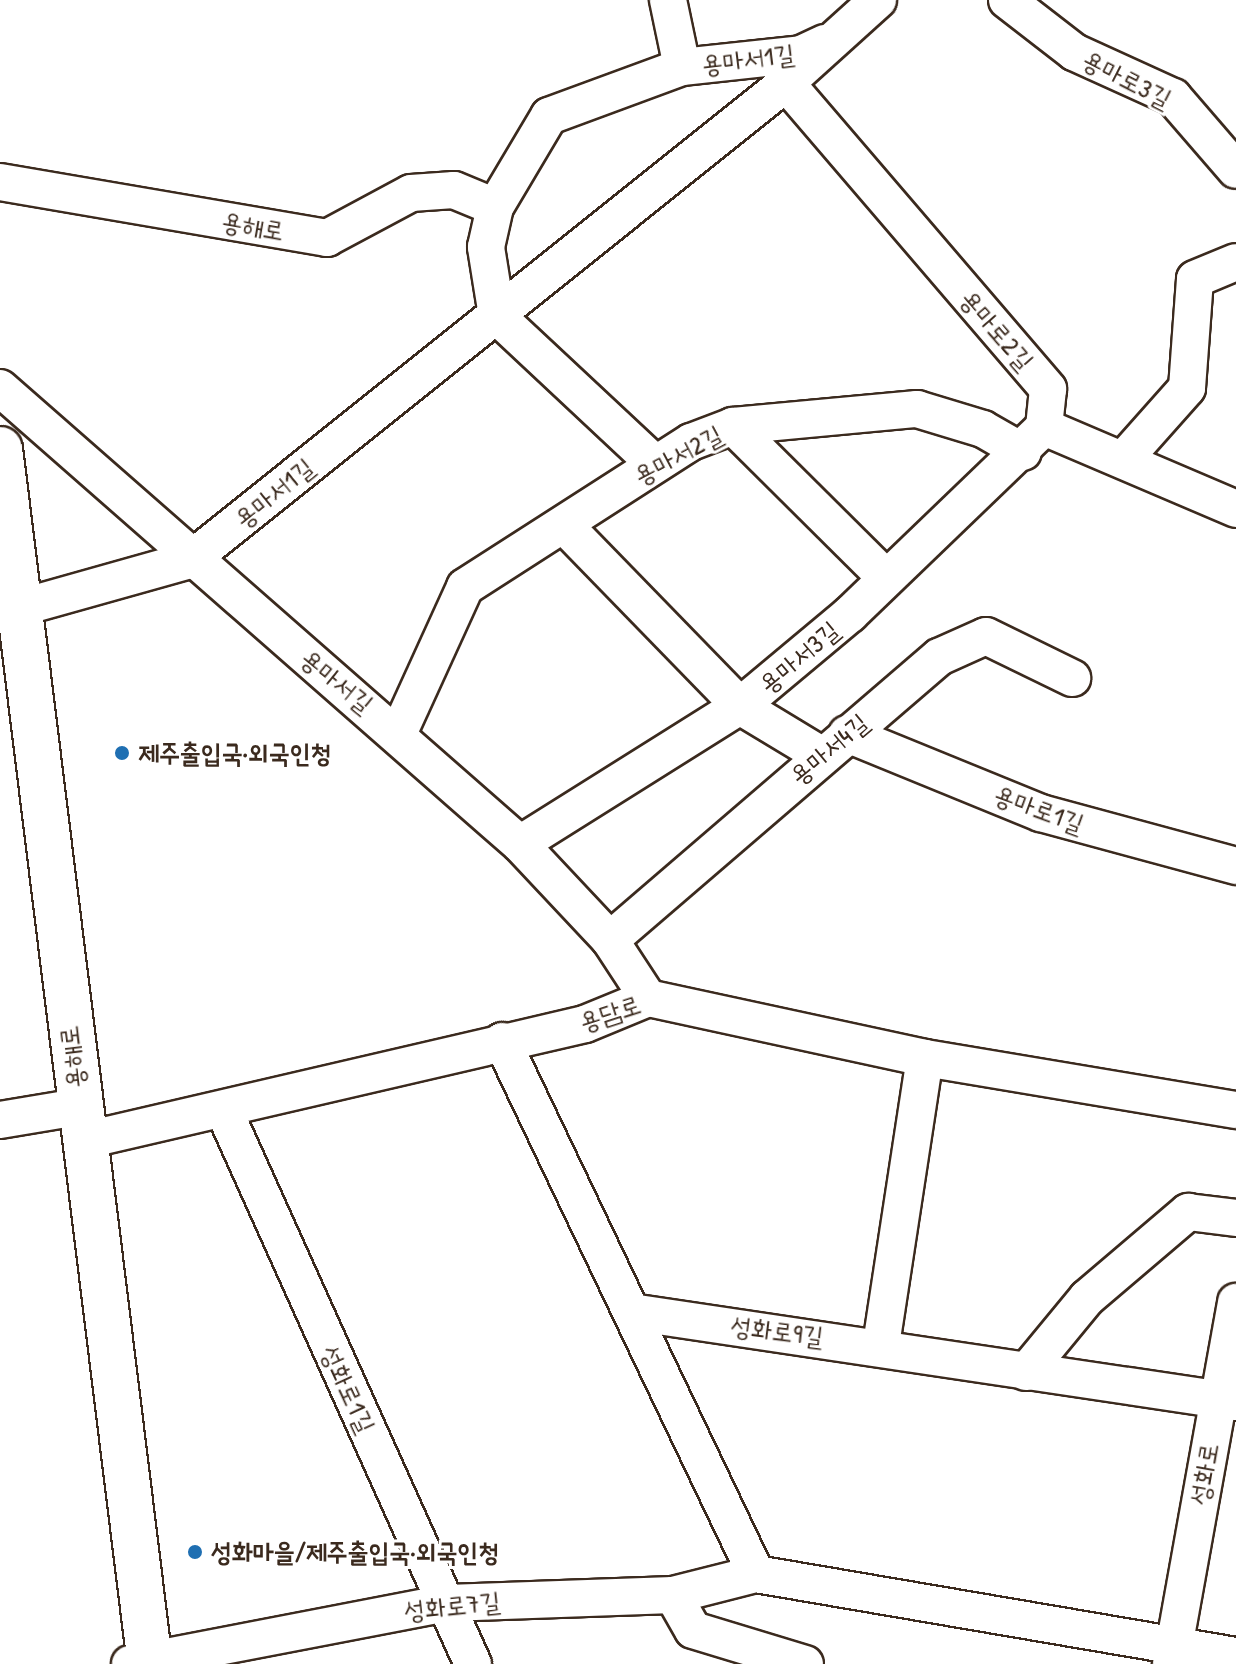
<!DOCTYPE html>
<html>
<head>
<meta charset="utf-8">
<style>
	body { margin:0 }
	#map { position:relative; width:1236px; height:1664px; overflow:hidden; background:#fff; font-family:"Patrick Hand","Poor Story",sans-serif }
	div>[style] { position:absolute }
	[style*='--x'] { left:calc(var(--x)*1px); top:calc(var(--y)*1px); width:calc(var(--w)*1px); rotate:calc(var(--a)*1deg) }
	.roads { filter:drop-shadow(2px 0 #3b2a1e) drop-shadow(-2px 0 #3b2a1e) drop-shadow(0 2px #3b2a1e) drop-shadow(0 -2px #3b2a1e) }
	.minor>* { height:36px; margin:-18px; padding:0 18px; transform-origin:18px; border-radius:18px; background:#fff }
	.major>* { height:44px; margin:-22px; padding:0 22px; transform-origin:22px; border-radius:22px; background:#fff }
	.dots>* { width:22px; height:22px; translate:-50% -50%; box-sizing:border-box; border:4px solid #fff; border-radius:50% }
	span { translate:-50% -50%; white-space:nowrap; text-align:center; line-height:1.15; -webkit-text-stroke:6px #fff; paint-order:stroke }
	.street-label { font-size:26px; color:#3b2a1e }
	.poi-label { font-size:26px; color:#3b2a1e; font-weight:700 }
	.left { translate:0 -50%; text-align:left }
</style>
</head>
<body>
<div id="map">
	<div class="roads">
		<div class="minor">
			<i style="--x:668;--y:0;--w:68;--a:78.2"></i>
			<i style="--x:1007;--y:0;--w:85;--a:37.8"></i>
			<i style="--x:1074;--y:52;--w:109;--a:24.4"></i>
			<i style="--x:1173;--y:97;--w:96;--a:49.2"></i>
			<i style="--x:786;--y:83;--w:403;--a:49.4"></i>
			<i style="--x:1048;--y:389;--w:38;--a:96"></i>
			<i style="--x:1044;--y:427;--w:209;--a:23.1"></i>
			<i style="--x:0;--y:182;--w:332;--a:9.7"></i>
			<i style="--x:327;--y:238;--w:95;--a:-28.2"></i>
			<i style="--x:411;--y:193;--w:43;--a:-4"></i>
			<i style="--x:454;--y:190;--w:44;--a:22.5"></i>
			<i style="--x:0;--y:388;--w:692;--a:41.25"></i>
			<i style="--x:520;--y:844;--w:132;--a:46.8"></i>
			<i style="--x:610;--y:940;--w:69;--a:56.8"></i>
			<i style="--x:733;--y:426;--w:213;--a:44.8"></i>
			<i style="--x:1124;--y:459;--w:95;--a:-48.4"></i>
			<i style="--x:1187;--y:388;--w:109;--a:-85.8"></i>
			<i style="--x:1195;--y:279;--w:44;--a:-22.5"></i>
			<i style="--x:653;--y:462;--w:214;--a:-136.9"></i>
			<i style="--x:497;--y:316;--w:70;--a:-99.1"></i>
			<i style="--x:486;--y:247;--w:41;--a:-77.3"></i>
			<i style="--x:495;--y:207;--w:106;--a:-59.3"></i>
			<i style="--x:549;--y:116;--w:142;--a:-20.2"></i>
			<i style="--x:682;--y:67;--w:120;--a:-6.2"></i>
			<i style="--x:801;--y:54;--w:26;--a:-25"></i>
			<i style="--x:566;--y:527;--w:250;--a:45.8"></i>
			<i style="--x:740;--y:706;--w:95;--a:31.2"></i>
			<i style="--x:19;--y:608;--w:178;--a:-15.7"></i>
			<i style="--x:190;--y:560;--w:763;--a:-38.67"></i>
			<i style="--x:786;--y:83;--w:124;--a:-42.1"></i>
			<i style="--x:399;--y:732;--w:159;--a:-65.5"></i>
			<i style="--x:465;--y:587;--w:269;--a:-32.7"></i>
			<i style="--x:691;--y:442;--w:45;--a:-20.9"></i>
			<i style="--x:733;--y:426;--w:185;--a:-5.3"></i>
			<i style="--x:917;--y:409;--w:69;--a:16.9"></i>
			<i style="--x:983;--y:429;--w:46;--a:29.9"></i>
			<i style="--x:847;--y:734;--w:209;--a:22.2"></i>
			<i style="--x:1041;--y:813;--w:202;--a:15.2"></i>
			<i style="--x:520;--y:844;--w:260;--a:-32.1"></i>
			<i style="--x:740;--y:706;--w:143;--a:-39.9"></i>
			<i style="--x:850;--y:614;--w:269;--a:-43.9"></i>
			<i style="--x:610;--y:940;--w:434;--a:-40.7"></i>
			<i style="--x:939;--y:657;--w:51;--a:-24.1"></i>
			<i style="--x:986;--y:636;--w:96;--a:26"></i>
			<i style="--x:502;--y:1041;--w:590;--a:64.52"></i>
			<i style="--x:225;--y:1113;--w:604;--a:65.77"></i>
			<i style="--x:0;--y:1120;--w:79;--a:-9.5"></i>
			<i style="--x:82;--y:1141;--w:516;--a:-13.09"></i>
			<i style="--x:585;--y:1024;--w:68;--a:-22.4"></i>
			<i style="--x:648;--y:998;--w:283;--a:12.2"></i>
			<i style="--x:925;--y:1058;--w:315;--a:9.5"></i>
			<i style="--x:638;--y:1313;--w:605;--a:8.47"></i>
			<i style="--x:881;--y:1345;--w:290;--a:-81.3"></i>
			<i style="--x:1026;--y:1372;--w:96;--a:-50.5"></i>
			<i style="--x:1087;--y:1298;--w:133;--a:-40.4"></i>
			<i style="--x:1188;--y:1212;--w:48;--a:7.1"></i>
			<i style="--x:673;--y:1595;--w:40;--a:60.3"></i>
			<i style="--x:693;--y:1630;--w:117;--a:16.9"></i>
			<i style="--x:130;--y:1664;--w:323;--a:-10.9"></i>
			<i style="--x:447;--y:1603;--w:226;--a:-2"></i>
			<i style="--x:673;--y:1595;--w:86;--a:-14.2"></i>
			<i style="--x:756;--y:1574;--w:487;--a:9.7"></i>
			<i style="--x:1171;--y:1664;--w:368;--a:-79.8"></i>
		</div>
		<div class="major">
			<i style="--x:0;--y:449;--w:1224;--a:82.96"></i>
		</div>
	</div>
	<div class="dots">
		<i style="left:122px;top:753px;background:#1f6fb2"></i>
		<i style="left:195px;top:1552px;background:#1f6fb2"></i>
	</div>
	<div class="street-label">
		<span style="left:748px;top:59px;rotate:-7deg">용마서1길</span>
		<span style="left:1127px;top:79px;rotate:27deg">용마로3길</span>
		<span style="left:253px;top:226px;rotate:10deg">용해로</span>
		<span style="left:997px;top:330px;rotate:49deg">용마로2길</span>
		<span style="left:678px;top:455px;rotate:-28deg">용마서2길</span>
		<span style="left:274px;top:493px;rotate:-39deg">용마서1길</span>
		<span style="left:799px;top:657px;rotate:-40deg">용마서3길</span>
		<span style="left:337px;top:681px;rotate:39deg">용마서길</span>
		<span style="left:829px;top:749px;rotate:-40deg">용마서4길</span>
		<span style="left:1039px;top:809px;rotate:20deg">용마로1길</span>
		<span style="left:610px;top:1013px;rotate:-18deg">용담로</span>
		<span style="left:72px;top:1057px;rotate:-97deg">용해로</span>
		<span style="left:777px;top:1331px;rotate:7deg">성화로9길</span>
		<span style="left:348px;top:1389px;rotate:65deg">성화로1길</span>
		<span style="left:1204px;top:1474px;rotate:-80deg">성화로</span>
		<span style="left:452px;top:1606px;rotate:-6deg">성화로7길</span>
	</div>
	<div class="poi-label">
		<span class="left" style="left:138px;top:753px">제주출입국·외국인청</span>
		<span class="left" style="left:211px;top:1552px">성화마을/제주출입국·외국인청</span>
	</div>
</div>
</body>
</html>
